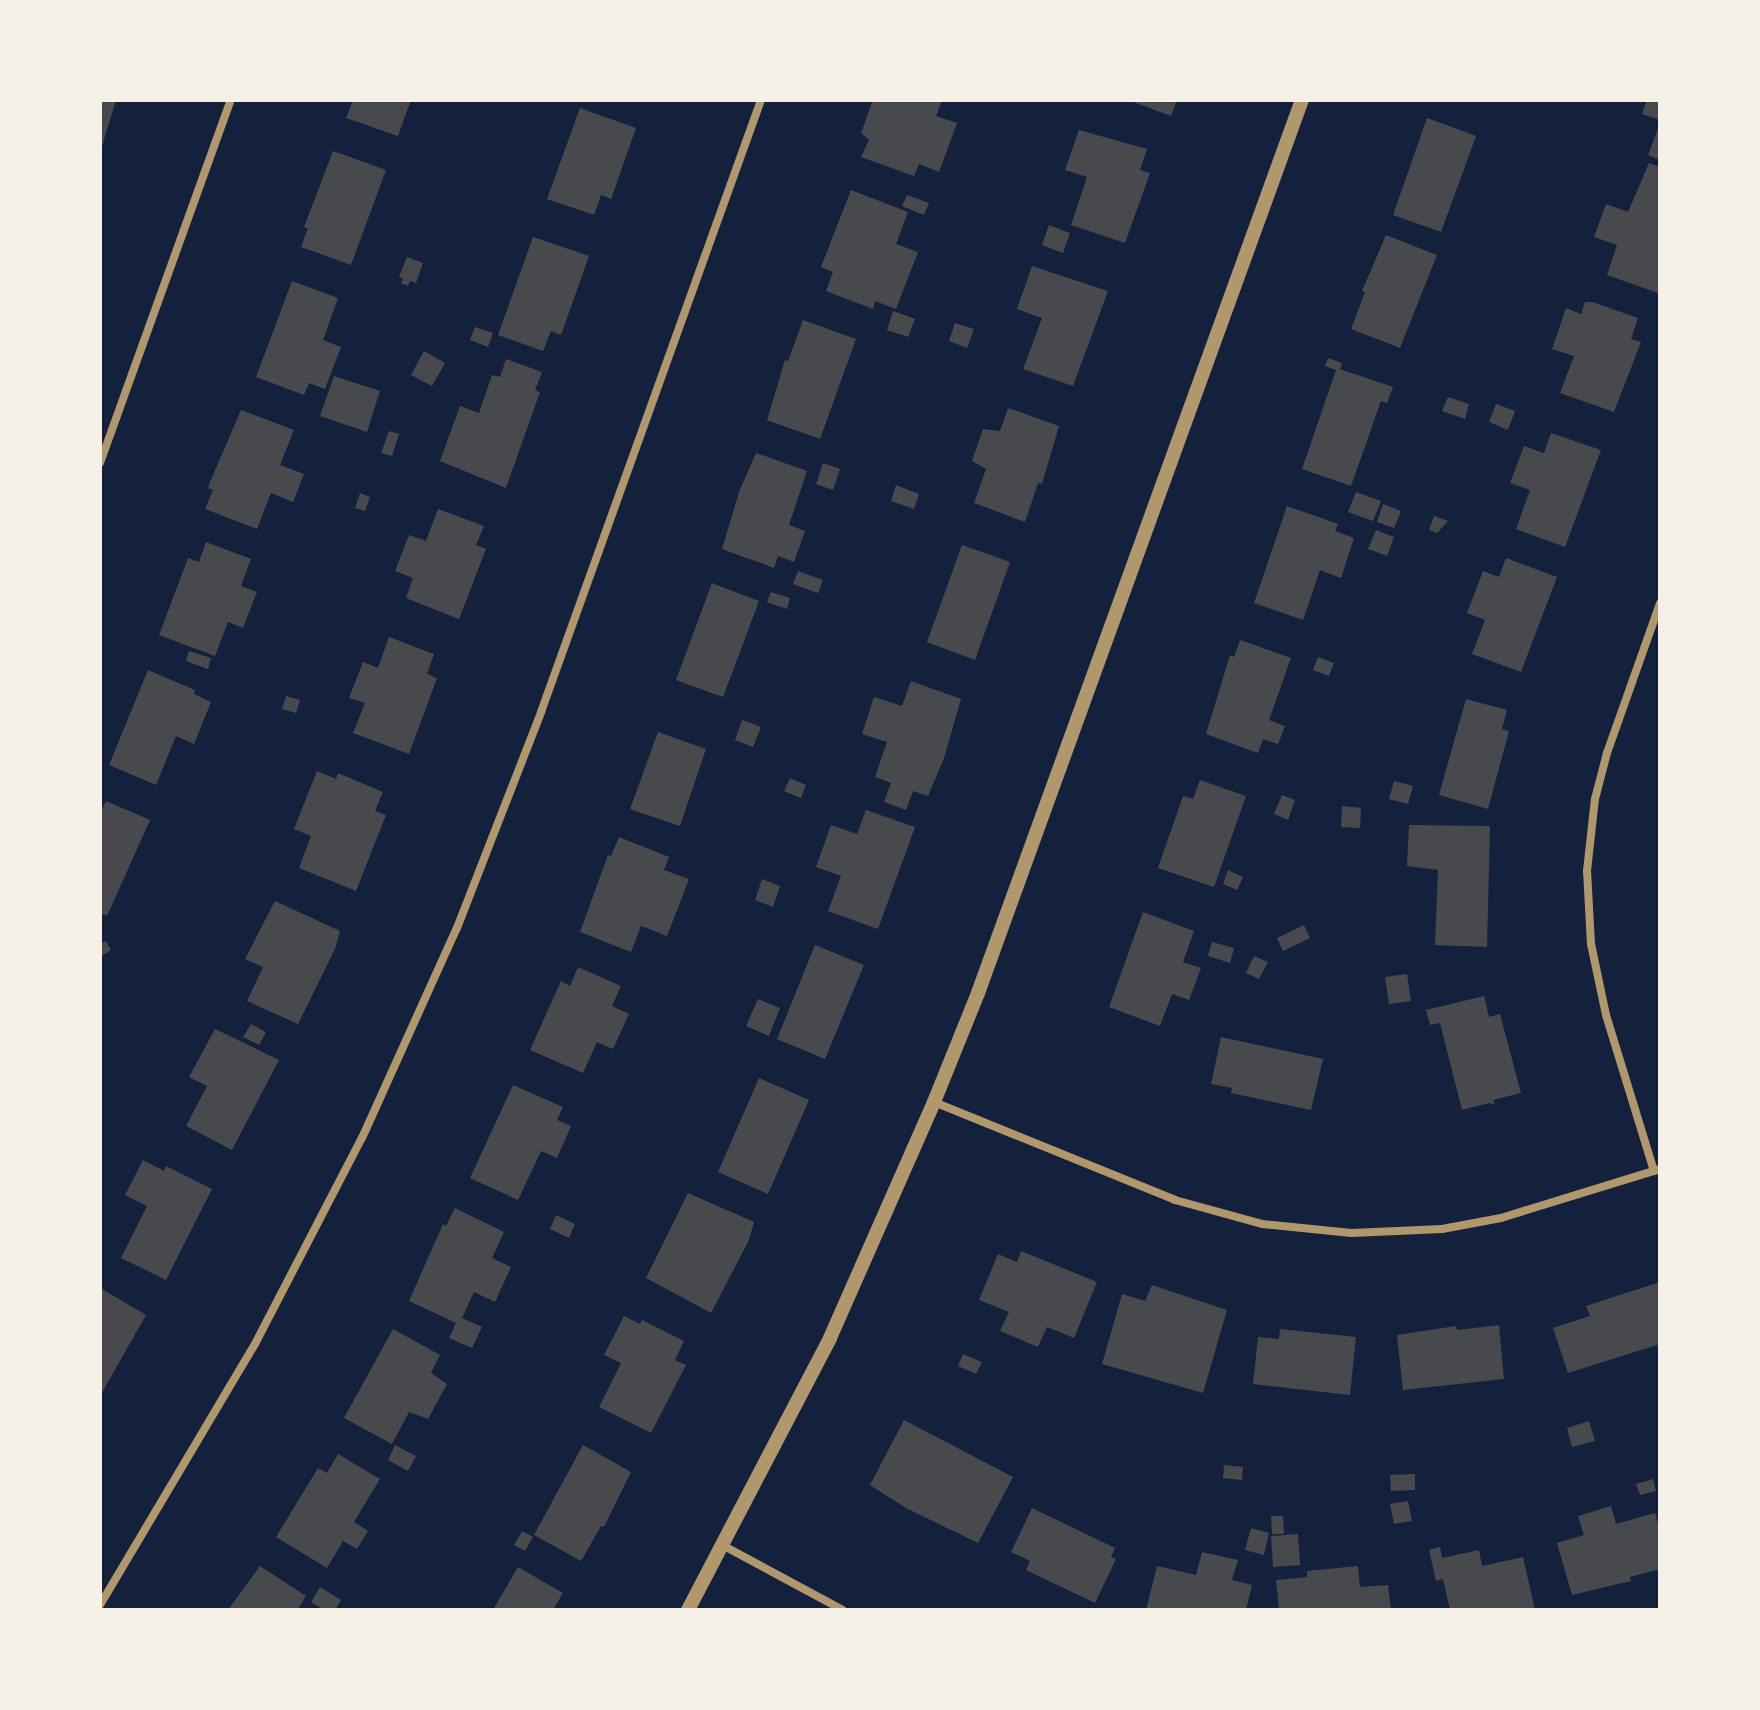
<!DOCTYPE html>
<html>
<head>
<meta charset="utf-8">
<style>
	body { margin:0 }
	#map { position:relative; width:1760px; height:1710px; overflow:hidden; background:#14213d; font-family:Ubuntu,sans-serif }
	div>[style] { position:absolute }
	[style*='--x'] { left:calc(var(--x)*1px); top:calc(var(--y)*1px); width:calc(var(--w)*1px); rotate:calc(var(--a)*1deg) }
	.building>* { inset:0; background:#48494c }
	.minor>* { height:8px; margin:-4px; padding:0 4px; transform-origin:4px; border-radius:4px; background:#b1986c }
	.tertiary>* { height:14px; margin:-7px; padding:0 7px; transform-origin:7px; border-radius:7px; background:#b1986c }
	span { translate:-50% -50%; white-space:nowrap; text-align:center; line-height:1.15; -webkit-text-stroke:6px #f6f1e7; paint-order:stroke }
	.frame { position:absolute; inset:0; border:102px solid #f6f1e7; pointer-events:none }
</style>
</head>
<body>
<div id="map">
	<div class="building">
		<i style="clip-path:polygon(100px 100px,116px 100px,100px 153px)"></i>
		<i style="clip-path:polygon(353px 100px,411px 100px,398px 136px,346px 118px)"></i>
		<i style="clip-path:polygon(873px 100px,942px 100px,936px 116px,957px 123px,939px 172px,919px 164px,914px 176px,861px 157px,869px 140px,861px 133px)"></i>
		<i style="clip-path:polygon(1128px 100px,1177px 100px,1171px 116px)"></i>
		<i style="clip-path:polygon(1647px 100px,1660px 100px,1660px 120px,1642px 114px)"></i>
		<i style="clip-path:polygon(580px 108px,636px 128px,611px 199px,601px 195px,594px 215px,547px 199px)"></i>
		<i style="clip-path:polygon(1427px 118px,1476px 136px,1441px 232px,1393px 215px)"></i>
		<i style="clip-path:polygon(1660px 123px,1660px 160px,1648px 155px)"></i>
		<i style="clip-path:polygon(1079px 130px,1147px 149px,1140px 170px,1150px 173px,1125px 243px,1071px 225px,1087px 177px,1065px 170px)"></i>
		<i style="clip-path:polygon(333px 151px,386px 170px,351px 265px,301px 247px,308px 228px,304px 227px)"></i>
		<i style="clip-path:polygon(1649px 163px,1660px 167px,1658px 293px,1607px 275px,1617px 245px,1594px 237px,1606px 204px,1628px 212px)"></i>
		<i style="clip-path:polygon(851px 190px,908px 212px,896px 244px,918px 252px,896px 309px,875px 301px,873px 309px,826px 291px,833px 272px,821px 267px)"></i>
		<i style="clip-path:polygon(907px 195px,929px 203px,924px 215px,902px 206px)"></i>
		<i style="clip-path:polygon(1049px 225px,1070px 233px,1063px 253px,1042px 245px)"></i>
		<i style="clip-path:polygon(1386px 235px,1437px 255px,1400px 348px,1351px 329px,1365px 292px,1362px 291px)"></i>
		<i style="clip-path:polygon(533px 237px,589px 256px,561px 335px,551px 331px,543px 351px,498px 335px)"></i>
		<i style="clip-path:polygon(407px 257px,423px 263px,416px 283px,410px 281px,408px 286px,401px 283px,403px 278px,399px 277px)"></i>
		<i style="clip-path:polygon(1032px 266px,1108px 291px,1073px 386px,1023px 369px,1042px 318px,1017px 309px)"></i>
		<i style="clip-path:polygon(292px 281px,338px 298px,323px 340px,341px 347px,325px 389px,309px 383px,304px 395px,256px 377px)"></i>
		<i style="clip-path:polygon(1585px 302px,1592px 302px,1638px 318px,1631px 339px,1641px 342px,1614px 412px,1560px 393px,1574px 356px,1552px 349px,1566px 308px,1581px 314px)"></i>
		<i style="clip-path:polygon(893px 311px,915px 319px,908px 337px,887px 330px)"></i>
		<i style="clip-path:polygon(803px 320px,856px 339px,820px 439px,767px 420px,785px 360px,788px 361px)"></i>
		<i style="clip-path:polygon(955px 323px,974px 329px,967px 348px,949px 341px)"></i>
		<i style="clip-path:polygon(475px 327px,493px 333px,488px 347px,470px 340px)"></i>
		<i style="clip-path:polygon(424px 351px,445px 363px,432px 386px,411px 375px)"></i>
		<i style="clip-path:polygon(1328px 358px,1342px 363px,1340px 369px,1393px 387px,1387px 403px,1381px 401px,1351px 486px,1302px 469px,1336px 370px,1325px 366px)"></i>
		<i style="clip-path:polygon(506px 359px,542px 372px,535px 390px,540px 392px,506px 488px,440px 461px,460px 406px,479px 413px,492px 375px,500px 377px)"></i>
		<i style="clip-path:polygon(334px 376px,380px 391px,367px 432px,320px 416px)"></i>
		<i style="clip-path:polygon(1448px 397px,1469px 404px,1465px 419px,1442px 411px)"></i>
		<i style="clip-path:polygon(1496px 404px,1515px 411px,1508px 430px,1489px 422px)"></i>
		<i style="clip-path:polygon(1008px 408px,1059px 426px,1042px 484px,1038px 483px,1025px 522px,974px 503px,986px 469px,972px 461px,983px 429px,1000px 431px)"></i>
		<i style="clip-path:polygon(241px 410px,294px 430px,280px 465px,304px 474px,293px 502px,271px 493px,257px 529px,205px 509px,213px 490px,208px 488px,210px 482px)"></i>
		<i style="clip-path:polygon(389px 431px,399px 434px,392px 456px,381px 453px)"></i>
		<i style="clip-path:polygon(1551px 433px,1601px 450px,1565px 547px,1516px 529px,1530px 490px,1510px 483px,1524px 446px,1544px 453px)"></i>
		<i style="clip-path:polygon(756px 453px,807px 471px,789px 525px,805px 531px,794px 562px,778px 556px,774px 568px,722px 549px,739px 492px)"></i>
		<i style="clip-path:polygon(823px 463px,840px 469px,833px 490px,816px 484px)"></i>
		<i style="clip-path:polygon(896px 485px,919px 494px,914px 509px,891px 501px)"></i>
		<i style="clip-path:polygon(1356px 492px,1381px 501px,1373px 521px,1348px 512px)"></i>
		<i style="clip-path:polygon(360px 493px,370px 497px,365px 511px,355px 508px)"></i>
		<i style="clip-path:polygon(1383px 504px,1401px 511px,1394px 528px,1377px 522px)"></i>
		<i style="clip-path:polygon(1287px 506px,1338px 524px,1335px 531px,1354px 538px,1341px 578px,1320px 570px,1303px 620px,1254px 603px)"></i>
		<i style="clip-path:polygon(438px 509px,484px 526px,476px 545px,486px 549px,459px 619px,406px 598px,413px 578px,395px 571px,409px 535px,426px 541px)"></i>
		<i style="clip-path:polygon(1434px 516px,1448px 521px,1437px 533px,1429px 530px)"></i>
		<i style="clip-path:polygon(1376px 530px,1394px 537px,1387px 556px,1368px 549px)"></i>
		<i style="clip-path:polygon(206px 542px,251px 559px,241px 586px,257px 592px,243px 628px,228px 622px,215px 656px,159px 635px,188px 558px,199px 562px)"></i>
		<i style="clip-path:polygon(962px 545px,1010px 562px,975px 660px,927px 642px)"></i>
		<i style="clip-path:polygon(1506px 558px,1557px 577px,1521px 672px,1472px 654px,1485px 620px,1467px 613px,1483px 571px,1499px 577px)"></i>
		<i style="clip-path:polygon(798px 571px,823px 580px,818px 593px,793px 584px)"></i>
		<i style="clip-path:polygon(712px 583px,759px 601px,723px 697px,676px 680px)"></i>
		<i style="clip-path:polygon(771px 592px,790px 598px,787px 609px,767px 602px)"></i>
		<i style="clip-path:polygon(389px 637px,434px 654px,427px 674px,437px 678px,409px 754px,353px 733px,365px 703px,349px 698px,363px 662px,378px 668px)"></i>
		<i style="clip-path:polygon(1240px 640px,1291px 658px,1269px 720px,1285px 726px,1278px 744px,1263px 739px,1258px 753px,1206px 734px,1230px 655px,1234px 657px)"></i>
		<i style="clip-path:polygon(189px 651px,211px 658px,208px 669px,186px 661px)"></i>
		<i style="clip-path:polygon(1318px 657px,1334px 663px,1329px 676px,1313px 670px)"></i>
		<i style="clip-path:polygon(148px 670px,195px 690px,194px 694px,211px 702px,194px 744px,176px 736px,156px 785px,109px 765px)"></i>
		<i style="clip-path:polygon(911px 681px,961px 699px,944px 758px,928px 796px,913px 791px,906px 810px,884px 802px,891px 783px,875px 777px,887px 742px,862px 734px,874px 697px,902px 706px)"></i>
		<i style="clip-path:polygon(286px 696px,300px 700px,296px 713px,282px 709px)"></i>
		<i style="clip-path:polygon(1466px 699px,1507px 710px,1502px 729px,1509px 731px,1488px 809px,1439px 795px)"></i>
		<i style="clip-path:polygon(742px 720px,761px 727px,753px 747px,735px 740px)"></i>
		<i style="clip-path:polygon(658px 732px,706px 749px,680px 826px,630px 809px)"></i>
		<i style="clip-path:polygon(317px 771px,336px 779px,338px 773px,383px 792px,375px 811px,386px 815px,356px 891px,299px 868px,311px 836px,294px 829px)"></i>
		<i style="clip-path:polygon(790px 778px,806px 785px,801px 798px,784px 791px)"></i>
		<i style="clip-path:polygon(1200px 780px,1246px 796px,1214px 887px,1158px 868px,1183px 796px,1193px 799px)"></i>
		<i style="clip-path:polygon(1394px 781px,1413px 786px,1408px 804px,1389px 799px)"></i>
		<i style="clip-path:polygon(1282px 795px,1295px 800px,1288px 820px,1274px 814px)"></i>
		<i style="clip-path:polygon(106px 801px,150px 820px,107px 916px,100px 913px,100px 814px)"></i>
		<i style="clip-path:polygon(1342px 806px,1361px 808px,1360px 828px,1341px 827px)"></i>
		<i style="clip-path:polygon(866px 810px,915px 827px,878px 929px,828px 911px,841px 876px,816px 867px,831px 825px,857px 834px)"></i>
		<i style="clip-path:polygon(1409px 825px,1490px 826px,1487px 947px,1435px 945px,1438px 870px,1407px 866px)"></i>
		<i style="clip-path:polygon(619px 837px,669px 857px,664px 870px,689px 879px,667px 936px,641px 926px,631px 952px,580px 932px,608px 855px,611px 856px)"></i>
		<i style="clip-path:polygon(1228px 870px,1243px 877px,1237px 890px,1223px 884px)"></i>
		<i style="clip-path:polygon(762px 879px,780px 886px,773px 907px,755px 900px)"></i>
		<i style="clip-path:polygon(275px 901px,340px 931px,335px 949px,298px 1024px,247px 1001px,263px 967px,245px 959px)"></i>
		<i style="clip-path:polygon(1143px 912px,1194px 931px,1183px 962px,1201px 968px,1189px 1000px,1172px 994px,1160px 1026px,1109px 1007px)"></i>
		<i style="clip-path:polygon(1304px 925px,1310px 938px,1283px 951px,1277px 938px)"></i>
		<i style="clip-path:polygon(106px 941px,111px 950px,100px 957px,100px 944px)"></i>
		<i style="clip-path:polygon(1212px 942px,1234px 948px,1230px 963px,1208px 956px)"></i>
		<i style="clip-path:polygon(815px 945px,864px 965px,825px 1059px,777px 1039px)"></i>
		<i style="clip-path:polygon(1254px 956px,1268px 962px,1259px 979px,1246px 973px)"></i>
		<i style="clip-path:polygon(578px 967px,621px 986px,612px 1006px,629px 1014px,613px 1049px,597px 1042px,583px 1073px,530px 1050px,561px 981px,570px 986px)"></i>
		<i style="clip-path:polygon(1407px 974px,1411px 1001px,1389px 1004px,1385px 977px)"></i>
		<i style="clip-path:polygon(1484px 996px,1489px 1017px,1500px 1014px,1521px 1093px,1493px 1100px,1495px 1105px,1489px 1103px,1462px 1110px,1440px 1023px,1430px 1025px,1426px 1010px)"></i>
		<i style="clip-path:polygon(758px 999px,780px 1008px,769px 1036px,746px 1026px)"></i>
		<i style="clip-path:polygon(251px 1024px,266px 1032px,259px 1045px,243px 1037px)"></i>
		<i style="clip-path:polygon(215px 1029px,279px 1060px,232px 1150px,186px 1126px,207px 1086px,189px 1077px)"></i>
		<i style="clip-path:polygon(1221px 1037px,1323px 1059px,1311px 1110px,1231px 1093px,1232px 1088px,1211px 1084px)"></i>
		<i style="clip-path:polygon(759px 1078px,809px 1100px,768px 1194px,718px 1172px)"></i>
		<i style="clip-path:polygon(513px 1085px,563px 1107px,557px 1120px,571px 1126px,557px 1158px,541px 1151px,518px 1200px,470px 1178px)"></i>
		<i style="clip-path:polygon(143px 1160px,164px 1171px,166px 1166px,212px 1189px,166px 1280px,121px 1258px,147px 1206px,125px 1195px)"></i>
		<i style="clip-path:polygon(688px 1193px,754px 1222px,749px 1240px,711px 1313px,646px 1278px)"></i>
		<i style="clip-path:polygon(455px 1208px,504px 1232px,492px 1258px,511px 1267px,495px 1302px,474px 1292px,462px 1318px,482px 1327px,472px 1348px,449px 1338px,456px 1323px,409px 1301px,443px 1224px,446px 1226px)"></i>
		<i style="clip-path:polygon(556px 1215px,575px 1224px,569px 1238px,550px 1229px)"></i>
		<i style="clip-path:polygon(1021px 1251px,1097px 1282px,1074px 1338px,1047px 1327px,1038px 1347px,1000px 1331px,1009px 1312px,979px 1300px,998px 1254px,1017px 1262px)"></i>
		<i style="clip-path:polygon(1660px 1282px,1660px 1344px,1568px 1373px,1553px 1328px,1590px 1316px,1586px 1306px)"></i>
		<i style="clip-path:polygon(1152px 1285px,1227px 1310px,1203px 1393px,1102px 1364px,1122px 1294px,1145px 1301px)"></i>
		<i style="clip-path:polygon(102px 1289px,146px 1315px,100px 1396px,100px 1292px)"></i>
		<i style="clip-path:polygon(624px 1316px,640px 1324px,642px 1320px,684px 1341px,675px 1360px,686px 1365px,651px 1433px,599px 1407px,621px 1363px,604px 1355px)"></i>
		<i style="clip-path:polygon(1499px 1325px,1504px 1379px,1403px 1390px,1397px 1335px,1456px 1326px,1457px 1330px)"></i>
		<i style="clip-path:polygon(393px 1329px,440px 1355px,431px 1373px,447px 1384px,428px 1419px,409px 1412px,392px 1444px,344px 1418px)"></i>
		<i style="clip-path:polygon(1280px 1329px,1356px 1337px,1350px 1395px,1253px 1384px,1258px 1337px,1279px 1339px)"></i>
		<i style="clip-path:polygon(963px 1354px,982px 1362px,976px 1374px,958px 1366px)"></i>
		<i style="clip-path:polygon(904px 1420px,1013px 1477px,978px 1543px,906px 1508px,870px 1485px)"></i>
		<i style="clip-path:polygon(1589px 1421px,1595px 1441px,1572px 1447px,1567px 1428px)"></i>
		<i style="clip-path:polygon(395px 1445px,416px 1456px,408px 1471px,388px 1460px)"></i>
		<i style="clip-path:polygon(583px 1445px,631px 1472px,604px 1527px,601px 1526px,581px 1561px,534px 1535px)"></i>
		<i style="clip-path:polygon(338px 1454px,380px 1479px,354px 1522px,368px 1531px,357px 1549px,343px 1541px,327px 1568px,276px 1537px,318px 1468px,327px 1473px)"></i>
		<i style="clip-path:polygon(1224px 1465px,1243px 1467px,1242px 1480px,1223px 1478px)"></i>
		<i style="clip-path:polygon(1415px 1474px,1415px 1490px,1391px 1491px,1390px 1475px)"></i>
		<i style="clip-path:polygon(1653px 1479px,1656px 1491px,1640px 1495px,1636px 1484px)"></i>
		<i style="clip-path:polygon(1408px 1501px,1412px 1521px,1394px 1524px,1390px 1504px)"></i>
		<i style="clip-path:polygon(1611px 1506px,1616px 1524px,1655px 1513px,1660px 1531px,1660px 1569px,1630px 1577px,1631px 1581px,1572px 1595px,1557px 1543px,1584px 1535px,1578px 1516px)"></i>
		<i style="clip-path:polygon(1032px 1508px,1115px 1548px,1111px 1557px,1116px 1559px,1095px 1603px,1026px 1570px,1030px 1561px,1011px 1552px)"></i>
		<i style="clip-path:polygon(1271px 1516px,1283px 1516px,1284px 1534px,1272px 1534px)"></i>
		<i style="clip-path:polygon(1251px 1528px,1269px 1533px,1264px 1555px,1245px 1550px)"></i>
		<i style="clip-path:polygon(522px 1531px,533px 1537px,525px 1551px,514px 1545px)"></i>
		<i style="clip-path:polygon(1298px 1534px,1300px 1565px,1273px 1567px,1271px 1536px)"></i>
		<i style="clip-path:polygon(1440px 1547px,1442px 1558px,1479px 1550px,1482px 1566px,1523px 1557px,1535px 1610px,1450px 1610px,1443px 1579px,1436px 1581px,1429px 1550px)"></i>
		<i style="clip-path:polygon(1202px 1552px,1238px 1560px,1232px 1580px,1252px 1585px,1246px 1610px,1146px 1610px,1157px 1566px,1196px 1575px)"></i>
		<i style="clip-path:polygon(260px 1566px,306px 1596px,297px 1610px,228px 1610px)"></i>
		<i style="clip-path:polygon(1358px 1566px,1360px 1587px,1388px 1585px,1391px 1610px,1279px 1610px,1276px 1580px,1307px 1577px,1307px 1571px)"></i>
		<i style="clip-path:polygon(518px 1567px,563px 1593px,553px 1610px,493px 1610px)"></i>
		<i style="clip-path:polygon(320px 1587px,341px 1600px,335px 1610px,324px 1610px,311px 1602px)"></i>
	</div>
	<div class="minor">
		<i style="--x:100;--y:463;--w:386;--a:-70.2"></i>
		<i style="--x:934;--y:1102;--w:260;--a:22.1"></i>
		<i style="--x:1175;--y:1200;--w:90;--a:15.4"></i>
		<i style="--x:1262;--y:1224;--w:90;--a:5.7"></i>
		<i style="--x:1352;--y:1233;--w:90;--a:-2.5"></i>
		<i style="--x:1442;--y:1229;--w:60;--a:-10.6"></i>
		<i style="--x:1501;--y:1218;--w:166;--a:-17.1"></i>
		<i style="--x:1654;--y:1171;--w:163;--a:-107.1"></i>
		<i style="--x:1606;--y:1015;--w:73;--a:-101.9"></i>
		<i style="--x:1591;--y:944;--w:73;--a:-93.1"></i>
		<i style="--x:1587;--y:871;--w:72;--a:-83.7"></i>
		<i style="--x:1595;--y:799;--w:48;--a:-75.4"></i>
		<i style="--x:1607;--y:753;--w:159;--a:-70.5"></i>
		<i style="--x:724;--y:1546;--w:135;--a:28.3"></i>
		<i style="--x:100;--y:1605;--w:304;--a:-59.3"></i>
		<i style="--x:255;--y:1344;--w:232;--a:-62.6"></i>
		<i style="--x:362;--y:1138;--w:230;--a:-65.7"></i>
		<i style="--x:457;--y:928;--w:232;--a:-68.7"></i>
		<i style="--x:541;--y:712;--w:650;--a:-70.23"></i>
	</div>
	<div class="tertiary">
		<i style="--x:688;--y:1610;--w:307;--a:-62.4"></i>
		<i style="--x:830;--y:1338;--w:258;--a:-66.2"></i>
		<i style="--x:934;--y:1102;--w:118;--a:-68"></i>
		<i style="--x:978;--y:993;--w:950;--a:-70.06"></i>
	</div>
	<div class="frame"></div>
</div>
</body>
</html>
